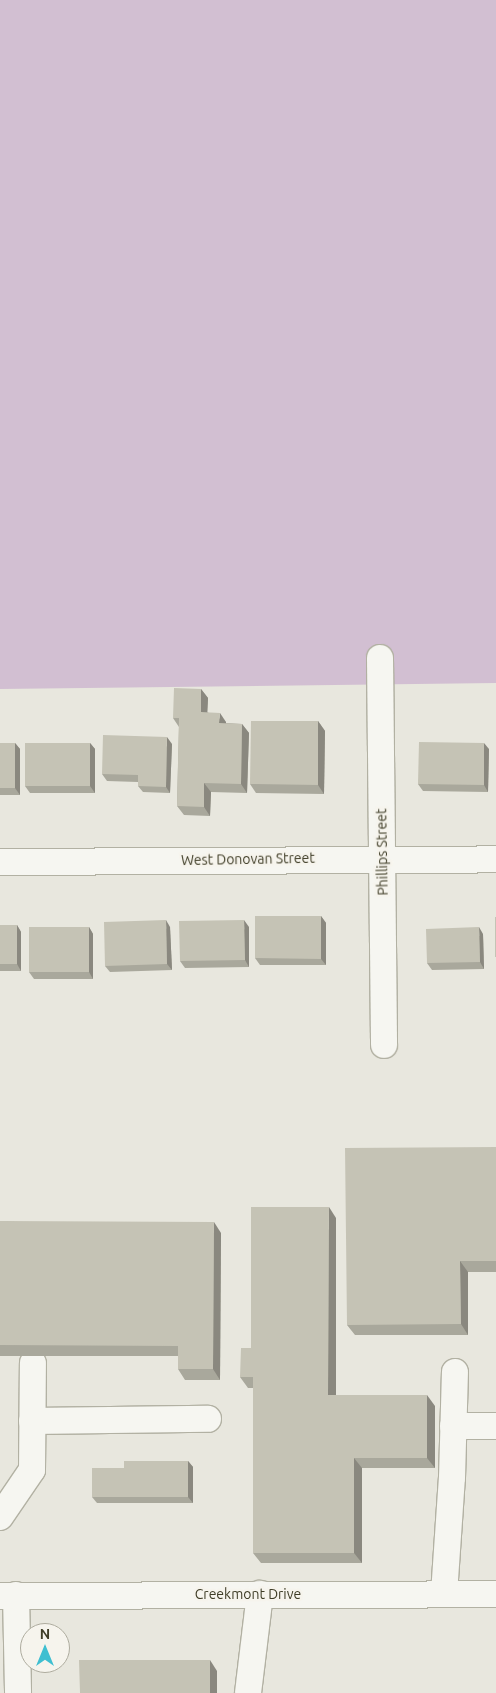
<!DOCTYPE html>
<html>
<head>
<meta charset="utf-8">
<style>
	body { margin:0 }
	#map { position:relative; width:496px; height:1693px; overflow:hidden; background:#e8e7de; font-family:Ubuntu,sans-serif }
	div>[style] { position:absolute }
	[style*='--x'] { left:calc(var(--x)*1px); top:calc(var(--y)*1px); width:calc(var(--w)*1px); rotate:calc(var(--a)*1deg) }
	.green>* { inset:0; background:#d2bfd2 }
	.roads { filter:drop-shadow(1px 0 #b2b1a3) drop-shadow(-1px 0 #b2b1a3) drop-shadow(0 1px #b2b1a3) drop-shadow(0 -1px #b2b1a3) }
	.minor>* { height:26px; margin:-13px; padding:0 13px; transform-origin:13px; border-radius:13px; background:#f6f6f1 }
	.wall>* { inset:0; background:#a9a89c }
	.shaded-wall>* { inset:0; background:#8a887f }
	.building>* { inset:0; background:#c5c3b5 }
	span { translate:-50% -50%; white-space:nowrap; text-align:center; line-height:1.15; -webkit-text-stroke:5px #f6f4ed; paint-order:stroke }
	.street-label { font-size:14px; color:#3f3d27 }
	.north { position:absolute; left:20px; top:1623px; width:50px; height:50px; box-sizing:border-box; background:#f6f4ed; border:1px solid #adab9e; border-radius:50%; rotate:0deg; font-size:14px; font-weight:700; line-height:20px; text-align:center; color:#3f3d27 }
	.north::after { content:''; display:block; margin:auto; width:18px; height:22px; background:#3fbfd1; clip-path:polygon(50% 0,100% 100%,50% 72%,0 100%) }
</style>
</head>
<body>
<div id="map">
	<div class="green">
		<i style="clip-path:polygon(0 0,496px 0,496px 683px,0 689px)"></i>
	</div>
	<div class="roads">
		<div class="minor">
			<i style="--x:380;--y:658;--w:387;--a:89.4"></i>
			<i style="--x:0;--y:862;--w:496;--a:-0.3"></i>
			<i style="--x:32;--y:1421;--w:176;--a:-0.7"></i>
			<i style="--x:453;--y:1426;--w:43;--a:0"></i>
			<i style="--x:0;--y:1517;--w:57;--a:-55.8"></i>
			<i style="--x:32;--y:1470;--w:107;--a:-89.5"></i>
			<i style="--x:444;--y:1594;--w:116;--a:-86.1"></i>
			<i style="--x:452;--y:1478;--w:106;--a:-88.4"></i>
			<i style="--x:16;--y:1595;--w:98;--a:88.8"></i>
			<i style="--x:0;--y:1596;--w:496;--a:-0.2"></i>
			<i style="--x:248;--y:1693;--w:100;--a:-83.1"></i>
		</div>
	</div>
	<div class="wall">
		<i style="clip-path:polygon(201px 689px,208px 698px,207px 712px,226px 722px,226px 723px,242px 724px,249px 733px,247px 793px,211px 792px,210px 816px,184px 815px,177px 806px,179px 727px,173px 718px)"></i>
		<i style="clip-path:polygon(318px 721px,325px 731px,324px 794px,256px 793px,250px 784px)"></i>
		<i style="clip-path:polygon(0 743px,15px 743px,20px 749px,20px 795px,0 795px)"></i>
		<i style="clip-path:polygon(90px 743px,95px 749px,95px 793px,30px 793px,25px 786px)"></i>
		<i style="clip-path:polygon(172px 744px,170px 793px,143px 792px,138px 786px,138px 782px,107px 781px,102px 774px)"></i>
		<i style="clip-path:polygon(489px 749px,488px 792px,423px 791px,418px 784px)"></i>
		<i style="clip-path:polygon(321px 916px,326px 923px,326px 965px,260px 965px,255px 958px)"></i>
		<i style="clip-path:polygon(0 925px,17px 925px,21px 932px,21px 971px,0 971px)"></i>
		<i style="clip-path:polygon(89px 927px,93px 934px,93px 979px,34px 979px,29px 972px)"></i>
		<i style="clip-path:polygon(170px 927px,172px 970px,110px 972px,105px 966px)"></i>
		<i style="clip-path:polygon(249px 927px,249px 967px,185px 968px,180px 961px)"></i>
		<i style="clip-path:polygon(483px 934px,484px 969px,432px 970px,427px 963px)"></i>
		<i style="clip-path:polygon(496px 1147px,496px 1272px,468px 1272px,468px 1335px,355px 1335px,347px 1325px)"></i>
		<i style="clip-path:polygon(336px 1218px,336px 1395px,435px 1406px,435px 1468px,362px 1468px,362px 1563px,261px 1563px,253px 1553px,253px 1388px,248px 1388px,240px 1377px,251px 1348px)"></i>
		<i style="clip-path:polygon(0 1221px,221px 1233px,220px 1380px,185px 1380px,178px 1369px,178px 1356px,0 1356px)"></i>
		<i style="clip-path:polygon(188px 1461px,193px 1467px,193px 1503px,97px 1503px,92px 1497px,124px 1468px)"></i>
	</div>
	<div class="shaded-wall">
		<i style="clip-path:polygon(201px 689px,208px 698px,207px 721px,201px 712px)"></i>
		<i style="clip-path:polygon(220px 713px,226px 722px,226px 732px,219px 723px)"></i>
		<i style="clip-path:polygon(318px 721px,325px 731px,324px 794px,318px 785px)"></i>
		<i style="clip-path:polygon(242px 724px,249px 733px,247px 793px,241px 784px)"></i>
		<i style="clip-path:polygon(167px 737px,172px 744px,170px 793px,166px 787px)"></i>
		<i style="clip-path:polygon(15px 743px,20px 749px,20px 795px,15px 788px)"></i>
		<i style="clip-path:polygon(90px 743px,95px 749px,95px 793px,90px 786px)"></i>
		<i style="clip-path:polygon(484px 743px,489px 749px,488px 792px,484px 785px)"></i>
		<i style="clip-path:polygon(204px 783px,211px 792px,210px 816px,204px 807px)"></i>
		<i style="clip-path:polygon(321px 916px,326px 923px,326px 965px,321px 959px)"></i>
		<i style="clip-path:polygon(166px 920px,170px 927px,172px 970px,167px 964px)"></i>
		<i style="clip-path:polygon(244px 920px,249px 927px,249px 967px,245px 960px)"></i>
		<i style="clip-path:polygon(17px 925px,21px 932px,21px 971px,17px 964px)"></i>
		<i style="clip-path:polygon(89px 927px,93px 934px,93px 979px,89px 972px)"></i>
		<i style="clip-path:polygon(479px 927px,483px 934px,484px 969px,480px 962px)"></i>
		<i style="clip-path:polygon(329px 1207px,336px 1218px,336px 1406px,328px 1395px)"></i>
		<i style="clip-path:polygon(214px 1222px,221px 1233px,220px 1380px,213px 1369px)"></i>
		<i style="clip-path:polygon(460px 1261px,468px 1272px,468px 1335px,461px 1324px)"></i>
		<i style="clip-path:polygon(427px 1395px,435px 1406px,435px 1468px,427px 1458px)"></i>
		<i style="clip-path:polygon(354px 1458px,362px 1468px,362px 1563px,354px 1553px)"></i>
		<i style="clip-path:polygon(188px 1461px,193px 1467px,193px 1503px,188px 1497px)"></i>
		<i style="clip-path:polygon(210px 1660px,217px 1671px,217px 1693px,210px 1693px)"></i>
	</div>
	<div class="building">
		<i style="clip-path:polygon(174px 688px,201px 689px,201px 712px,220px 713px,219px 723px,242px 724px,241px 784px,204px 783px,204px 807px,177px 806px,179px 718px,173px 718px)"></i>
		<i style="clip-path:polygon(251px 721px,318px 721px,318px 785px,250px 784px)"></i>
		<i style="clip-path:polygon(103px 735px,167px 737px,166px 787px,138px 786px,138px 775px,102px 774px)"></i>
		<i style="clip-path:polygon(419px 742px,484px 743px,484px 785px,418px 784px)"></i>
		<i style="clip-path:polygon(0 743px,15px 743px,15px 788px,0 788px)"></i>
		<i style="clip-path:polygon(25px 743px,90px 743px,90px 786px,25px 786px)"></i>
		<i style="clip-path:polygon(255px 916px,321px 916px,321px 959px,255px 958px)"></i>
		<i style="clip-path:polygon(495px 917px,496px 917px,496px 957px,495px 957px)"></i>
		<i style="clip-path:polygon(166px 920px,167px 964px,105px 966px,104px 922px)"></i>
		<i style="clip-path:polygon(244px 920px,245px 960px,180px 961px,179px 921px)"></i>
		<i style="clip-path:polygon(0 925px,17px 925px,17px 964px,0 964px)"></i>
		<i style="clip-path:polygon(29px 927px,89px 927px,89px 972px,29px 972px)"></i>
		<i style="clip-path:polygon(479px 927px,480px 962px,427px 963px,426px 929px)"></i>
		<i style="clip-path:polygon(496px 1147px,496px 1261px,460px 1261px,461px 1324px,347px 1325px,345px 1148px)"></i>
		<i style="clip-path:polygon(251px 1207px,329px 1207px,328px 1395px,427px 1395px,427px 1458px,354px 1458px,354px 1553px,253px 1553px,253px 1377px,240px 1377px,241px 1348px,251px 1348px)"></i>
		<i style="clip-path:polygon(0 1221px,214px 1222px,213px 1369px,178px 1369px,178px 1346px,0 1345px)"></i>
		<i style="clip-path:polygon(124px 1461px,188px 1461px,188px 1497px,92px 1497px,92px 1468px,124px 1468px)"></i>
		<i style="clip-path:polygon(79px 1660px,210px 1660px,210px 1693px,80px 1693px)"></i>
	</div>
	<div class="street-label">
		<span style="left:382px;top:852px;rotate:-91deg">Phillips Street</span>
		<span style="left:248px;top:859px;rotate:-1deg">West Donovan Street</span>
		<span style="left:248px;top:1594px">Creekmont Drive</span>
	</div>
	<div class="north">N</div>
</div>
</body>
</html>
